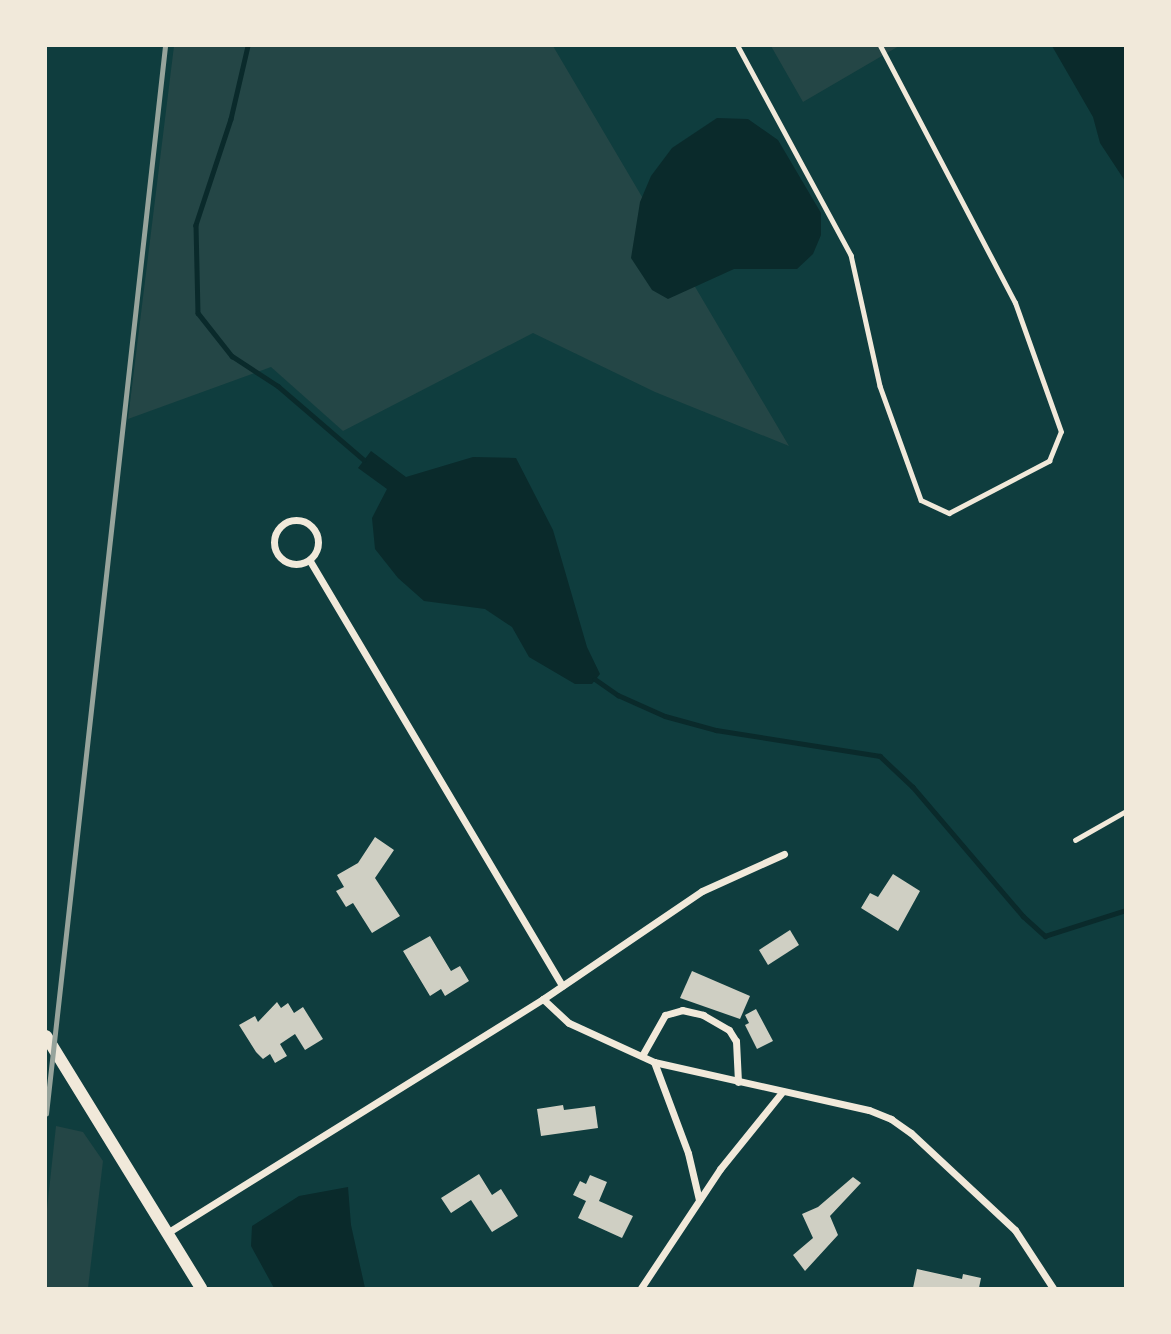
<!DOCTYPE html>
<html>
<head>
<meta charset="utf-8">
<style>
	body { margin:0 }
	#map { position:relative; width:1171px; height:1334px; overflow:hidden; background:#0f3d3e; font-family:Cabin,sans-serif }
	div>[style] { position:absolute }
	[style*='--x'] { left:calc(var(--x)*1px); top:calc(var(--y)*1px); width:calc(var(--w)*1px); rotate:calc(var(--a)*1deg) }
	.green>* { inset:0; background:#244646 }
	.water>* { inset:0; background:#0a2a2b }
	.stream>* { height:4.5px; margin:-2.25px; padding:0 2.25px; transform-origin:2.25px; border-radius:2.25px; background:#0a2a2b }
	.building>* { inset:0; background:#cfcfc3 }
	.service>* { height:4.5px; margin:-2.25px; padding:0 2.25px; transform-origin:2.25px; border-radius:2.25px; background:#f1e9da }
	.minor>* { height:7px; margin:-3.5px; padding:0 3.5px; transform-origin:3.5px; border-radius:3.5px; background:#f1e9da }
	.minor>.ring { margin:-3.5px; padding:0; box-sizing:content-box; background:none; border:7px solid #f1e9da; border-radius:50% }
	.tertiary>* { height:12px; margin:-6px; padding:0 6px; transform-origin:6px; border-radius:6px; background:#f1e9da }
	.rail>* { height:4.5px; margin:-2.25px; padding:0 2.25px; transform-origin:2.25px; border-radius:2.25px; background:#97a49c }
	span { translate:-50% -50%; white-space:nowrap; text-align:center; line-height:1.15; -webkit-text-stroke:5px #f1e9da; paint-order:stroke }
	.frame { position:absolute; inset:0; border:47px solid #f1e9da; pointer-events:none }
</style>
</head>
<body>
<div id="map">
	<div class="green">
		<i style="clip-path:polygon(174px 46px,553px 46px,789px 446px,655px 392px,533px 333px,343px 431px,271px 367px,128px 419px)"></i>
		<i style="clip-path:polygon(771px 46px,899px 46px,803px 102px)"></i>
		<i style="clip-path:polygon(56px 1126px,83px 1132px,103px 1161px,88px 1288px,46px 1288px,46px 1218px)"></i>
	</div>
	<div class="water">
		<i style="clip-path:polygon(1052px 46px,1125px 46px,1125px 181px,1100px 143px,1093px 117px)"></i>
		<i style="clip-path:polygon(717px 118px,748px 119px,778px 140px,821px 213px,821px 235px,813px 254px,797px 269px,734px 269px,668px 299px,652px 290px,631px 258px,640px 202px,651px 176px,672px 148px)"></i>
		<i style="clip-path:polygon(371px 451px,406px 477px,473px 457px,516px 458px,553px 530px,587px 647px,600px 674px,592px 684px,575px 684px,529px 657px,512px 627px,485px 609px,424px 601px,398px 578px,375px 549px,372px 518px,387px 489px,358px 468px)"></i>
		<i style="clip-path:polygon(348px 1187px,351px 1225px,365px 1288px,274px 1288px,251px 1246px,252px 1226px,299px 1196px)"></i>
	</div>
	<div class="stream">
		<i style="--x:248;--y:46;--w:75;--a:103.1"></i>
		<i style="--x:231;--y:119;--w:112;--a:108.3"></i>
		<i style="--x:196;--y:225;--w:88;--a:88.7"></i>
		<i style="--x:198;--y:313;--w:55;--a:51.7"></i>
		<i style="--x:232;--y:356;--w:55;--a:33.1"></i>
		<i style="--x:278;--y:386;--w:113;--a:40.7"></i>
		<i style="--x:595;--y:679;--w:28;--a:35"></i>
		<i style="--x:618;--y:695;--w:51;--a:24.1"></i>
		<i style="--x:665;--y:716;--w:53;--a:15.4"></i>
		<i style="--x:716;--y:730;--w:166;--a:9"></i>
		<i style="--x:880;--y:756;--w:45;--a:43.2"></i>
		<i style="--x:913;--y:787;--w:170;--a:49.5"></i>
		<i style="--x:1023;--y:916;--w:30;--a:42"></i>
		<i style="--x:1045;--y:936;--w:85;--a:-17.8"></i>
	</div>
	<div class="building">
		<i style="clip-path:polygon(375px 837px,394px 850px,375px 878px,400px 916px,372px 933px,353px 903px,346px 907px,336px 891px,344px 887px,337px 875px,358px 863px)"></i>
		<i style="clip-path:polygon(893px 874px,920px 891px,898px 931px,861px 908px,870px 893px,878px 897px)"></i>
		<i style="clip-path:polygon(790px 930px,799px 945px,768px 965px,759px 950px)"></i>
		<i style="clip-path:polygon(430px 936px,451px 971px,460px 966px,469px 981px,445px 996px,441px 989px,430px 996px,403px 951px)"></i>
		<i style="clip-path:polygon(692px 971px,750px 996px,740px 1019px,680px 998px)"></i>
		<i style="clip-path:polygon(277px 1002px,281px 1008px,288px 1003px,294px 1013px,303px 1007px,323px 1039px,305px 1050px,295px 1034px,280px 1044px,287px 1056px,275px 1063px,270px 1054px,263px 1059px,256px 1052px,239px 1025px,255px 1016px,258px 1022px)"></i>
		<i style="clip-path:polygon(756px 1009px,773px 1041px,757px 1049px,745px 1025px,749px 1023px,745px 1015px)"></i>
		<i style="clip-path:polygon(563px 1105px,564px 1110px,595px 1106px,598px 1128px,541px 1136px,537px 1109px)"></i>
		<i style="clip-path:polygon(479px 1174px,492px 1195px,501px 1189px,518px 1216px,492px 1232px,471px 1200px,451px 1213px,441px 1198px)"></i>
		<i style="clip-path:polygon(590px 1175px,607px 1182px,599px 1201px,633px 1216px,622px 1238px,578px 1218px,586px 1201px,573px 1195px,580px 1181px,586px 1184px)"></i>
		<i style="clip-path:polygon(853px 1177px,861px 1183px,830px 1216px,838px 1235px,805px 1271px,793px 1255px,813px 1238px,802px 1214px,818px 1207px)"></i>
		<i style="clip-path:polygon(917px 1269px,962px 1279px,963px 1274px,981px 1278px,979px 1288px,913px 1288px)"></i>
	</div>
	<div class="service">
		<i style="--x:738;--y:46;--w:238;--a:61.6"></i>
		<i style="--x:851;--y:255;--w:134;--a:77.5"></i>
		<i style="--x:880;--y:386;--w:121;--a:70.2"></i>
		<i style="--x:921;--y:500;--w:31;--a:25"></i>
		<i style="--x:949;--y:513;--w:113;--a:-27.5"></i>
		<i style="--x:1049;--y:461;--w:31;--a:-68"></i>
		<i style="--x:1061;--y:432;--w:137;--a:-109.6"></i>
		<i style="--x:1015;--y:303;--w:290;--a:-117.7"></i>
		<i style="--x:1075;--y:840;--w:59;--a:-29.6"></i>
	</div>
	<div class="minor">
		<i class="ring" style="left:274px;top:520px;width:37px;height:37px"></i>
		<i style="--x:310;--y:561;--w:494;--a:59.3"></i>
		<i style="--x:543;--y:999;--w:35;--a:43"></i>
		<i style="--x:569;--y:1023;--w:94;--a:24.6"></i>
		<i style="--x:654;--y:1062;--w:220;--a:12.6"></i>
		<i style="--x:869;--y:1110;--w:24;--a:22"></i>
		<i style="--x:891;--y:1119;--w:24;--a:35"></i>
		<i style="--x:911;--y:1133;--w:142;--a:43"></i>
		<i style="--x:1015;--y:1230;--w:69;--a:56.8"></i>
		<i style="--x:643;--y:1054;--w:45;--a:-60.6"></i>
		<i style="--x:665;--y:1015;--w:18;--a:-16"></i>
		<i style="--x:682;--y:1010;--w:22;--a:13"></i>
		<i style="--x:703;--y:1015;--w:30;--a:30"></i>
		<i style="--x:729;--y:1030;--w:13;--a:58"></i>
		<i style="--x:736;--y:1041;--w:41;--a:87.2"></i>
		<i style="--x:654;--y:1062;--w:97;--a:69.5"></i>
		<i style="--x:688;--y:1153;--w:48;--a:76.8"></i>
		<i style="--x:167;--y:1233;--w:443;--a:-31.9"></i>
		<i style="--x:543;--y:999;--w:192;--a:-34.2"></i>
		<i style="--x:702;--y:891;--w:90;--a:-24.3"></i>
		<i style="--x:641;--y:1288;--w:143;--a:-56.4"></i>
		<i style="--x:720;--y:1169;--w:100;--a:-51.1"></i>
	</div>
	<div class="tertiary">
		<i style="--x:46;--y:1036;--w:296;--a:58.4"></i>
	</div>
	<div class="rail">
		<i style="--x:46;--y:1114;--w:1075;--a:-83.64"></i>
	</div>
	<div class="frame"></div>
</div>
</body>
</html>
